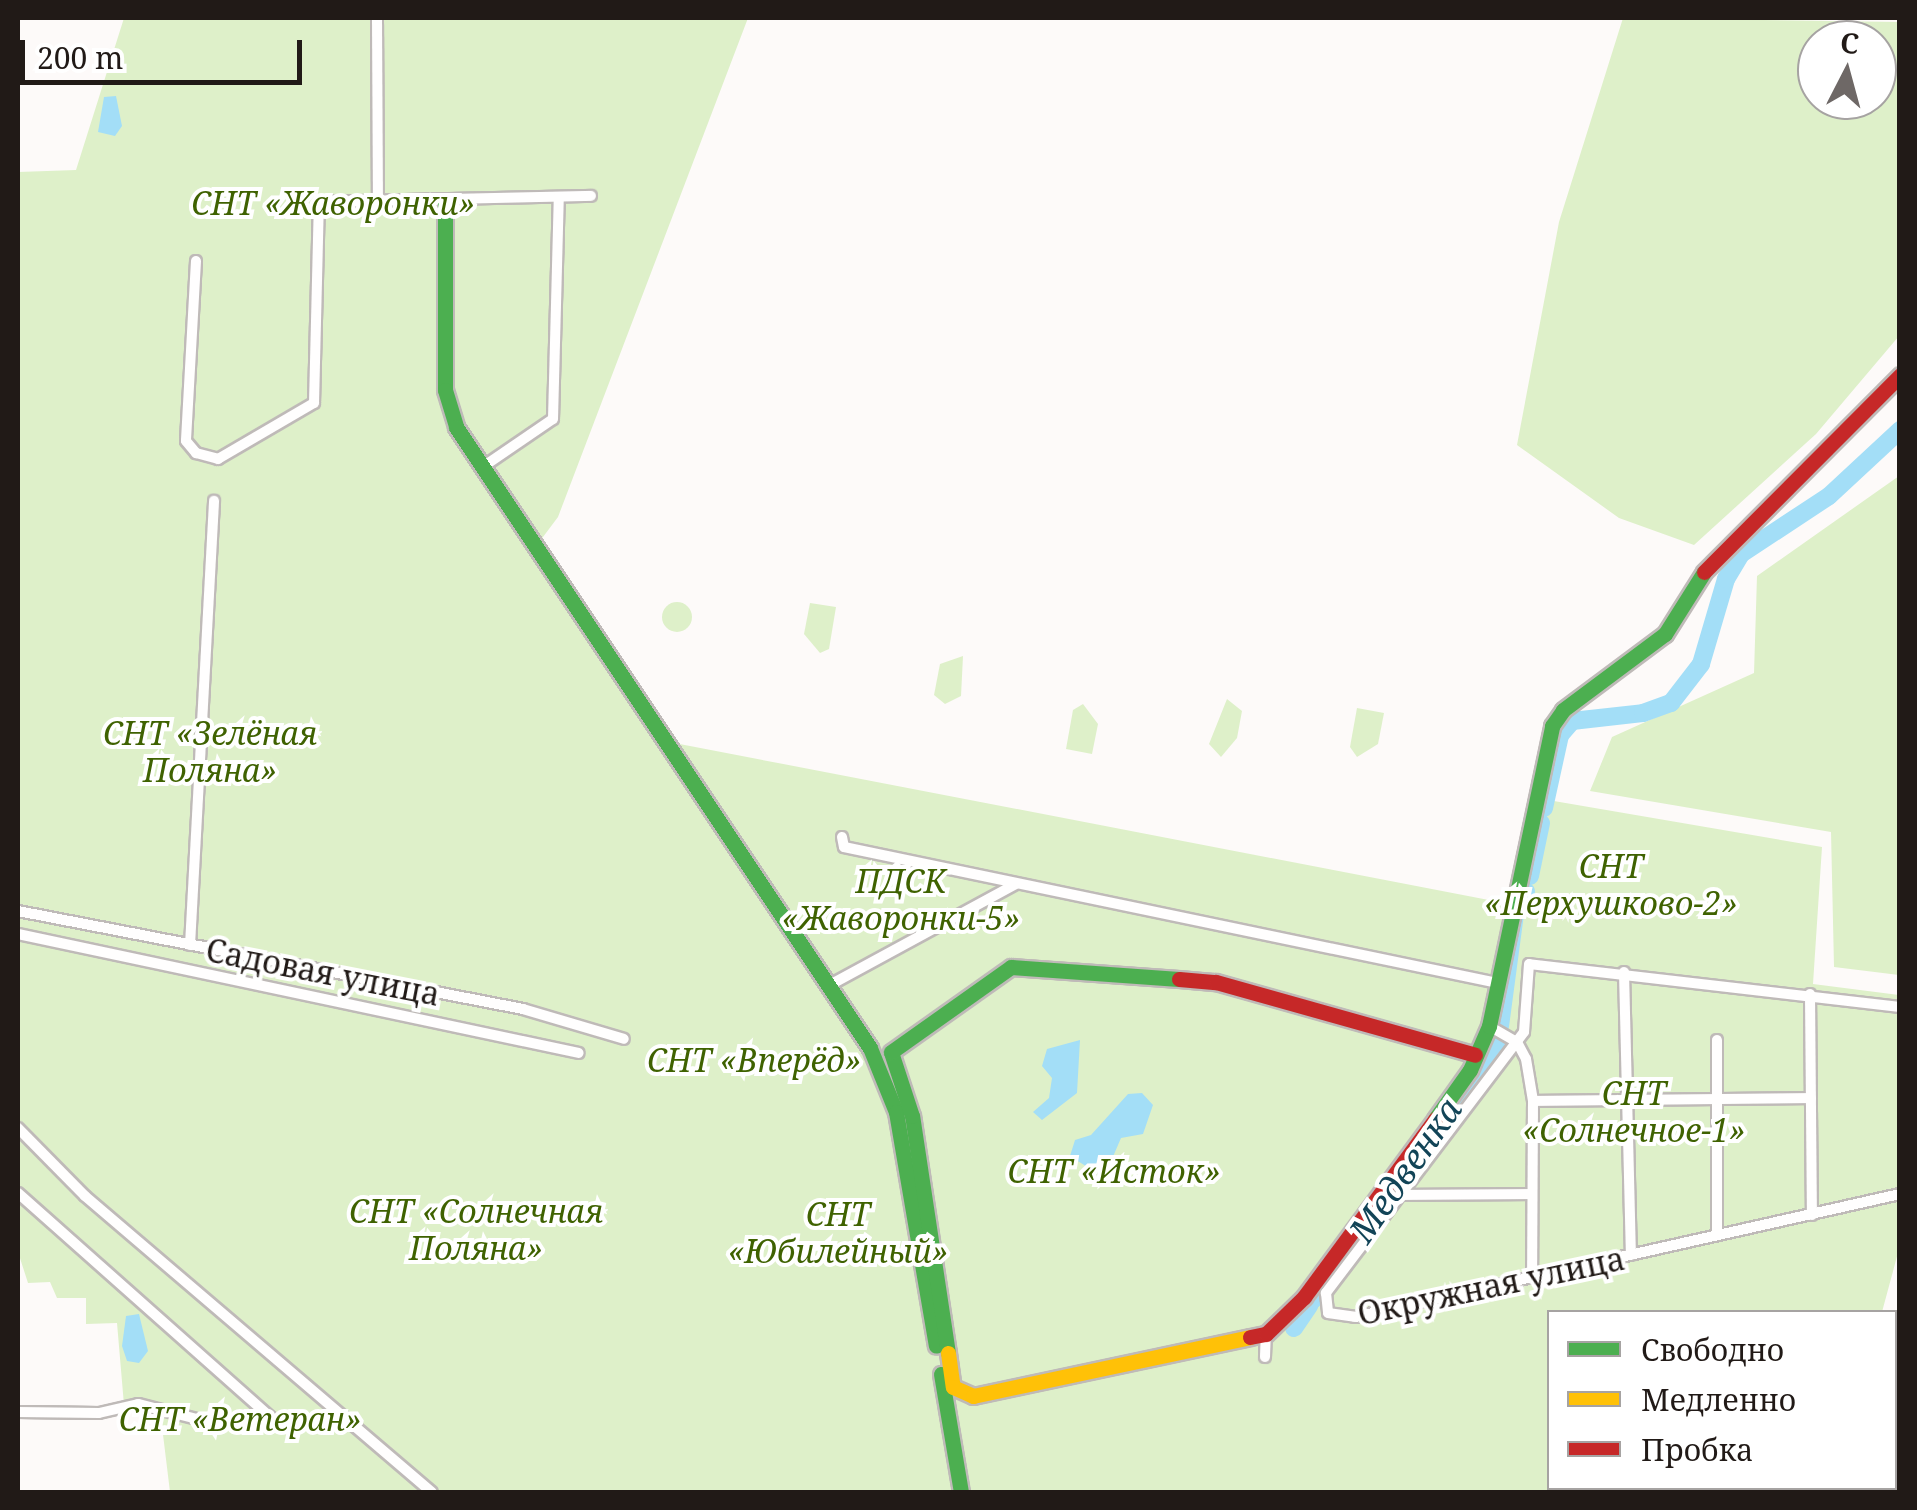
<!DOCTYPE html>
<html>
<head>
<meta charset="utf-8">
<style>
	body { margin:0 }
	#map { position:relative; width:1917px; height:1510px; overflow:hidden; background:#fdfaf9; font-family:"Noto Serif",serif }
	div>[style] { position:absolute }
	[style*='--x'] { left:calc(var(--x)*1px); top:calc(var(--y)*1px); width:calc(var(--w)*1px); rotate:calc(var(--a)*1deg) }
	.green>* { inset:0; background:#def0c9 }
	.round { border-radius:50% }
	.water>* { inset:0; background:#a3def7 }
	.river>* { height:18px; margin:-9px; padding:0 9px; transform-origin:9px; border-radius:9px; background:#a3def7 }
	.roads { filter:drop-shadow(2px 0 #bfbab8) drop-shadow(-2px 0 #bfbab8) drop-shadow(0 2px #bfbab8) drop-shadow(0 -2px #bfbab8) }
	.street>* { height:10px; margin:-5px; padding:0 5px; transform-origin:5px; border-radius:5px; background:#fffefe }
	.fast>* { height:15px; margin:-7.5px; padding:0 7.5px; transform-origin:7.5px; border-radius:7.5px; background:#4caf50 }
	.slow>* { height:15px; margin:-7.5px; padding:0 7.5px; transform-origin:7.5px; border-radius:7.5px; background:#ffc107 }
	.jam>* { height:15px; margin:-7.5px; padding:0 7.5px; transform-origin:7.5px; border-radius:7.5px; background:#c62828 }
	span { translate:-50% -50%; white-space:nowrap; text-align:center; line-height:1.15; -webkit-text-stroke:8px #fff; paint-order:stroke }
	.park-label { font-size:32px; color:#3f6201; font-style:italic }
	.street-label { font-size:32px; color:#211a17 }
	.water-label { font-size:35px; color:#124457; font-style:italic }
	.frame { position:absolute; inset:0; border:20px solid #211a17; pointer-events:none }
	.legend { position:absolute; left:1547px; top:1310px; width:350px; height:180px; box-sizing:border-box; background:#fff; border:2px solid #a6a3a2; margin:0; padding:12px 18px; list-style:none; font-size:30px; color:#211a17 }
	.legend li { display:flex; align-items:center; gap:20px; height:50px }
	.legend b { width:50px; border:2px solid #a6a3a2 }
	.north { position:absolute; left:1797px; top:20px; width:100px; height:100px; box-sizing:border-box; background:#fff; border:2px solid #a6a3a2; border-radius:50%; rotate:6deg; font-size:28px; font-weight:700; line-height:40px; text-align:center; color:#211a17 }
	.north::after { content:''; display:block; margin:auto; width:35px; height:45px; background:#6e6866; clip-path:polygon(50% 0,100% 100%,50% 72%,0 100%) }
	.scale { position:absolute; left:20px; top:40px; width:282px; height:45px; box-sizing:border-box; border:5px solid #211a17; border-top:0; padding-left:12px; font-size:30px; line-height:35px; white-space:nowrap; color:#211a17; -webkit-text-stroke:8px #fff; paint-order:stroke }
</style>
</head>
<body>
<div id="map">
	<div class="green">
		<i style="clip-path:polygon(124px 18px,748px 18px,558px 517px,537px 545px,664px 741px,1525px 907px,1548px 800px,1822px 847px,1813px 984px,1899px 995px,1899px 1249px,1882px 1312px,1550px 1312px,1550px 1488px,1834px 1488px,1833px 1492px,170px 1492px,160px 1410px,124px 1405px,117px 1323px,86px 1324px,86px 1298px,57px 1298px,50px 1282px,28px 1283px,18px 1252px,18px 172px,76px 170px)"></i>
		<i style="clip-path:polygon(evenodd,1623px 18px,1899px 22px,1899px 336px,1816px 434px,1694px 545px,1619px 518px,1517px 445px,1559px 222px,1623px 18px,1817px 40px,1877px 40px,1877px 100px,1817px 100px,1817px 40px)"></i>
		<i style="clip-path:polygon(1899px 476px,1899px 975px,1834px 967px,1831px 832px,1590px 791px,1612px 737px,1754px 673px,1757px 576px)"></i>
		<i class="round" style="left:662px;top:602px;width:30px;height:30px"></i>
		<i style="clip-path:polygon(810px 603px,836px 607px,829px 649px,820px 653px,804px 634px)"></i>
		<i style="clip-path:polygon(963px 656px,961px 696px,945px 704px,934px 695px,940px 664px)"></i>
		<i style="clip-path:polygon(1227px 699px,1242px 711px,1237px 738px,1221px 757px,1209px 744px)"></i>
		<i style="clip-path:polygon(1083px 704px,1098px 724px,1092px 754px,1066px 749px,1073px 710px)"></i>
		<i style="clip-path:polygon(1357px 708px,1384px 713px,1378px 744px,1357px 757px,1350px 747px)"></i>
		<i style="clip-path:polygon(1899px 1295px,1899px 1492px,1860px 1492px,1894px 1488px)"></i>
	</div>
	<div class="water">
		<i style="clip-path:polygon(116px 96px,122px 126px,115px 136px,98px 132px,104px 97px)"></i>
		<i style="clip-path:polygon(1080px 1040px,1077px 1093px,1042px 1120px,1033px 1112px,1049px 1098px,1052px 1078px,1042px 1066px,1047px 1049px)"></i>
		<i style="clip-path:polygon(1142px 1093px,1153px 1105px,1143px 1134px,1121px 1138px,1112px 1159px,1095px 1172px,1070px 1156px,1075px 1140px,1091px 1135px,1128px 1094px)"></i>
		<i style="clip-path:polygon(139px 1314px,148px 1351px,139px 1363px,127px 1361px,122px 1346px,126px 1316px)"></i>
	</div>
	<div class="river">
		<i style="--x:1544;--y:808;--w:75;--a:-77.6"></i>
		<i style="--x:1560;--y:735;--w:18;--a:-49"></i>
		<i style="--x:1572;--y:721;--w:71;--a:-6.4"></i>
		<i style="--x:1643;--y:713;--w:30;--a:-20"></i>
		<i style="--x:1671;--y:703;--w:49;--a:-52.4"></i>
		<i style="--x:1701;--y:664;--w:89;--a:-73.6"></i>
		<i style="--x:1726;--y:579;--w:29;--a:-59"></i>
		<i style="--x:1741;--y:554;--w:105;--a:-33.4"></i>
		<i style="--x:1829;--y:496;--w:97;--a:-42.9"></i>
		<i style="--x:1530;--y:876;--w:54;--a:-78.3"></i>
		<i style="--x:1500;--y:1026;--w:113;--a:-82.4"></i>
		<i style="--x:1515;--y:914;--w:25;--a:-64"></i>
		<i style="--x:1313;--y:1300;--w:319;--a:-54.6"></i>
		<i style="--x:1294;--y:1328;--w:27;--a:-56"></i>
	</div>
	<div class="roads">
		<div class="street">
			<i style="--x:377;--y:18;--w:180;--a:89.7"></i>
			<i style="--x:196;--y:261;--w:180;--a:93.2"></i>
			<i style="--x:186;--y:441;--w:16;--a:50"></i>
			<i style="--x:196;--y:453;--w:23;--a:15"></i>
			<i style="--x:218;--y:459;--w:111;--a:-30.3"></i>
			<i style="--x:314;--y:403;--w:201;--a:-88.6"></i>
			<i style="--x:319;--y:202;--w:272;--a:-1.3"></i>
			<i style="--x:484;--y:466;--w:83;--a:-34.3"></i>
			<i style="--x:553;--y:419;--w:222;--a:-88.5"></i>
			<i style="--x:842;--y:837;--w:10;--a:79"></i>
			<i style="--x:844;--y:847;--w:667;--a:11.76"></i>
			<i style="--x:18;--y:911;--w:514;--a:10.98"></i>
			<i style="--x:523;--y:1009;--w:105;--a:16.5"></i>
			<i style="--x:18;--y:934;--w:573;--a:11.98"></i>
			<i style="--x:190;--y:945;--w:445;--a:-86.9"></i>
			<i style="--x:1624;--y:972;--w:283;--a:88.6"></i>
			<i style="--x:828;--y:986;--w:214;--a:-28.5"></i>
			<i style="--x:1810;--y:994;--w:221;--a:89.5"></i>
			<i style="--x:1900;--y:1007;--w:373;--a:-173.4"></i>
			<i style="--x:1529;--y:964;--w:68;--a:94.2"></i>
			<i style="--x:1524;--y:1032;--w:328;--a:127.2"></i>
			<i style="--x:1326;--y:1293;--w:20;--a:84"></i>
			<i style="--x:1328;--y:1313;--w:27;--a:8"></i>
			<i style="--x:1355;--y:1317;--w:559;--a:-12.72"></i>
			<i style="--x:1489;--y:1026;--w:32;--a:30"></i>
			<i style="--x:1517;--y:1042;--w:19;--a:62"></i>
			<i style="--x:1526;--y:1059;--w:43;--a:80.5"></i>
			<i style="--x:1533;--y:1101;--w:174;--a:90.3"></i>
			<i style="--x:1533;--y:1101;--w:278;--a:-0.6"></i>
			<i style="--x:18;--y:1128;--w:95;--a:45.4"></i>
			<i style="--x:85;--y:1196;--w:456;--a:40.5"></i>
			<i style="--x:18;--y:1193;--w:337;--a:41.6"></i>
			<i style="--x:270;--y:1417;--w:11;--a:135"></i>
			<i style="--x:262;--y:1425;--w:65;--a:-174.7"></i>
			<i style="--x:197;--y:1419;--w:61;--a:-165.7"></i>
			<i style="--x:138;--y:1404;--w:40;--a:167"></i>
			<i style="--x:99;--y:1413;--w:81;--a:-179.3"></i>
			<i style="--x:1400;--y:1195;--w:132;--a:-0.4"></i>
			<i style="--x:1717;--y:1235;--w:195;--a:-90"></i>
			<i style="--x:1265;--y:1357;--w:23;--a:-88"></i>
		</div>
		<div class="fast">
			<i style="--x:445;--y:201;--w:189;--a:90"></i>
			<i style="--x:445;--y:390;--w:39;--a:73"></i>
			<i style="--x:456;--y:427;--w:746;--a:56.31"></i>
			<i style="--x:870;--y:1048;--w:69;--a:67.9"></i>
			<i style="--x:896;--y:1112;--w:237;--a:80.3"></i>
			<i style="--x:1435;--y:1119;--w:60;--a:-54.5"></i>
			<i style="--x:1470;--y:1070;--w:48;--a:-66.6"></i>
			<i style="--x:1489;--y:1026;--w:307;--a:-78.1"></i>
			<i style="--x:1552;--y:726;--w:19;--a:-55"></i>
			<i style="--x:1563;--y:710;--w:127;--a:-36.7"></i>
			<i style="--x:1665;--y:634;--w:73;--a:-57.8"></i>
			<i style="--x:948;--y:1353;--w:240;--a:-98.6"></i>
			<i style="--x:912;--y:1116;--w:67;--a:-108.2"></i>
			<i style="--x:891;--y:1052;--w:147;--a:-35.3"></i>
			<i style="--x:1011;--y:967;--w:168;--a:4.1"></i>
			<i style="--x:941;--y:1374;--w:120;--a:80.4"></i>
		</div>
		<div class="slow">
			<i style="--x:948;--y:1353;--w:34;--a:82"></i>
			<i style="--x:953;--y:1387;--w:22;--a:24"></i>
			<i style="--x:973;--y:1396;--w:283;--a:-12"></i>
		</div>
		<div class="jam">
			<i style="--x:1704;--y:572;--w:278;--a:-45.1"></i>
			<i style="--x:1179;--y:979;--w:37;--a:5"></i>
			<i style="--x:1216;--y:982;--w:269;--a:15.7"></i>
			<i style="--x:1250;--y:1337;--w:16;--a:-11"></i>
			<i style="--x:1266;--y:1334;--w:53;--a:-44.2"></i>
			<i style="--x:1304;--y:1297;--w:221;--a:-53.6"></i>
		</div>
	</div>
	<div class="park-label">
		<span style="left:333px;top:203px">СНТ «Жаворонки»</span>
		<span style="left:210px;top:752px">СНТ «Зелёная<br>Поляна»</span>
		<span style="left:1611px;top:885px">СНТ<br>«Перхушково-2»</span>
		<span style="left:901px;top:900px">ПДСК<br>«Жаворонки-5»</span>
		<span style="left:754px;top:1060px">СНТ «Вперёд»</span>
		<span style="left:1634px;top:1112px">СНТ<br>«Солнечное-1»</span>
		<span style="left:1114px;top:1171px">СНТ «Исток»</span>
		<span style="left:476px;top:1230px">СНТ «Солнечная<br>Поляна»</span>
		<span style="left:838px;top:1233px">СНТ<br>«Юбилейный»</span>
		<span style="left:240px;top:1419px">СНТ «Ветеран»</span>
	</div>
	<div class="street-label">
		<span style="left:323px;top:972px;rotate:11deg">Садовая улица</span>
		<span style="left:1491px;top:1286px;rotate:-12deg">Окружная улица</span>
	</div>
	<div class="water-label">
		<span style="left:1405px;top:1170px;rotate:-55deg">Медвенка</span>
	</div>
	<div class="frame"></div>
	<ul class="legend">
	<li><b style="height:12px;background:#4caf50"></b>Свободно</li>
	<li><b style="height:12px;background:#ffc107"></b>Медленно</li>
	<li><b style="height:12px;background:#c62828"></b>Пробка</li>
	</ul>
	<div class="north">С</div>
	<div class="scale">200 m</div>
</div>
</body>
</html>
